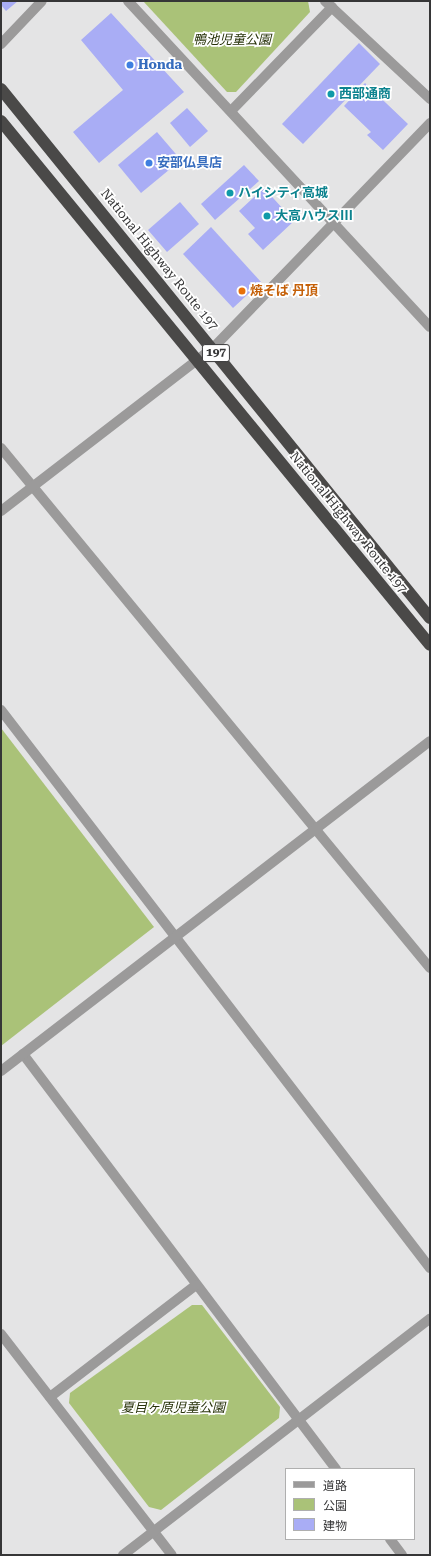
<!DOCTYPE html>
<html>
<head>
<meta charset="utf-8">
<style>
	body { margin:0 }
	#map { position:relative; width:431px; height:1556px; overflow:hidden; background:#e4e4e5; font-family:"Roboto Serif","Noto Sans JP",serif }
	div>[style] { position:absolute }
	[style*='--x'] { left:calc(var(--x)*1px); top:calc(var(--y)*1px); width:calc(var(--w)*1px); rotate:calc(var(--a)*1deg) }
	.green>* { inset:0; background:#aac278 }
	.building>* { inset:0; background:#a9adf5 }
	.minor>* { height:10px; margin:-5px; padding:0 5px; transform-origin:5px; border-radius:5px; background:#9b9a9a }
	.highway>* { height:12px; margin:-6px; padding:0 6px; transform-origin:6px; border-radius:6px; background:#4a4948 }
	.dots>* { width:11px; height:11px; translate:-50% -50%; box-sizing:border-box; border:2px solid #fff; border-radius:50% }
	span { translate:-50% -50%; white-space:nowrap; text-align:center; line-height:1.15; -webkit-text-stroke:3.5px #fff; paint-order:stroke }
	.shield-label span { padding:1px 3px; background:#fff; border:1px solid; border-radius:3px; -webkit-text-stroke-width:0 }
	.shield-label { font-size:12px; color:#363637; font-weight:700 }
	.park-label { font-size:13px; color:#273209; font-style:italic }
	.shop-label { font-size:13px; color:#366cbe; font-weight:700 }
	.left { translate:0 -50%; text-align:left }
	.culture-label { font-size:13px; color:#0d838f; font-weight:700 }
	.street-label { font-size:13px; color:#363637 }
	.food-label { font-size:13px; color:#c56008; font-weight:700 }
	.frame { position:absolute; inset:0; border:2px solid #363637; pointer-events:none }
	.legend { position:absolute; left:285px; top:1468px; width:130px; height:72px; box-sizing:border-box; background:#fff; border:1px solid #afafaf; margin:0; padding:5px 7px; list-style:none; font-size:12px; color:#363637 }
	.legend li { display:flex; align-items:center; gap:8px; height:20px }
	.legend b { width:20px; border:1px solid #afafaf }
</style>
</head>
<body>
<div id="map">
	<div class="green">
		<i style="clip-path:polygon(143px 1px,308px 1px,310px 12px,236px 92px,227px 92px)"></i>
		<i style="clip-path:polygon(1px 728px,154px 927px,1px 1046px)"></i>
		<i style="clip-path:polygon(192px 1305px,202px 1305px,280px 1407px,279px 1418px,161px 1510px,149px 1507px,69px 1403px,70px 1393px)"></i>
	</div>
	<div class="building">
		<i style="clip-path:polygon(1px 1px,18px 1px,6px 11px,1px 5px)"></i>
		<i style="clip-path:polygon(111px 13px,184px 92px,99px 163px,73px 132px,123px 90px,81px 40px)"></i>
		<i style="clip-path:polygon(359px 43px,380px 64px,303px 144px,282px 124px)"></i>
		<i style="clip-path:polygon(365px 83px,408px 124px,383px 150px,367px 135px,371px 132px,344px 106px)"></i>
		<i style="clip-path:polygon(187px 108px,208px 131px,190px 147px,170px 123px)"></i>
		<i style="clip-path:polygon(157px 132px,181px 160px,141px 193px,118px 165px)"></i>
		<i style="clip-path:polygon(244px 165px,259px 181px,215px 220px,201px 204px)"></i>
		<i style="clip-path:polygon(264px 188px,294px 221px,263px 250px,248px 234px,255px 228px,239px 211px)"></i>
		<i style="clip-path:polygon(180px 202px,199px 224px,167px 252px,148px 230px)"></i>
		<i style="clip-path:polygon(211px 227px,261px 282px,233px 308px,183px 254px)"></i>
	</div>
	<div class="minor">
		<i style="--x:128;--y:1;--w:444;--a:47.2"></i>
		<i style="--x:325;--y:1;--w:144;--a:43"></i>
		<i style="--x:1;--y:44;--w:59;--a:-46.4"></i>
		<i style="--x:231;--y:111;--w:145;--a:-45.8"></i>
		<i style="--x:1;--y:448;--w:674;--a:50.48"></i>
		<i style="--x:1;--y:511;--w:267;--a:-37.6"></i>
		<i style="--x:213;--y:348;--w:313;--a:-46"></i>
		<i style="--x:1;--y:710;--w:704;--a:52.45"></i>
		<i style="--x:23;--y:1054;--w:520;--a:52.98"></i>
		<i style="--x:1;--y:1071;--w:541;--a:-37.57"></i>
		<i style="--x:1;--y:1334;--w:279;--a:52.3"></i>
		<i style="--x:50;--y:1397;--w:184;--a:-37.5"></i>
		<i style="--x:390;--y:1539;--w:20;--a:53"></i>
		<i style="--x:123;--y:1555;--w:387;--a:-37.6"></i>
	</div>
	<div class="highway">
		<i style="--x:1;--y:89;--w:681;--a:50.96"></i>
		<i style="--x:1;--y:121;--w:677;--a:50.69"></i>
	</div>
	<div class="dots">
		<i style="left:130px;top:65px;background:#3f7fe0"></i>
		<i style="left:331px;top:94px;background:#0f9aa8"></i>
		<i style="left:149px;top:163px;background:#3f7fe0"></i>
		<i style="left:230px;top:193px;background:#0f9aa8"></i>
		<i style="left:267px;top:216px;background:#0f9aa8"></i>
		<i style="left:242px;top:291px;background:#e8710a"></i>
	</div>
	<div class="shield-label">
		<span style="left:216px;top:353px">197</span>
	</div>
	<div class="park-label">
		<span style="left:232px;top:40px">鴨池児童公園</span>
		<span style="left:173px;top:1408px">夏目ヶ原児童公園</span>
	</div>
	<div class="shop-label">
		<span class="left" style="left:138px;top:65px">Honda</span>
		<span class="left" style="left:157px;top:163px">安部仏具店</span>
	</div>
	<div class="culture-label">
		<span class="left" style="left:339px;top:94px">西部通商</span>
		<span class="left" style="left:238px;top:193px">ハイシティ高城</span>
		<span class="left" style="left:275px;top:216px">大高ハウスⅢ</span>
	</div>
	<div class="street-label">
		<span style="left:159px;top:260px;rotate:51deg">National Highway Route 197</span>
		<span style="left:348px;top:523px;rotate:51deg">National Highway Route 197</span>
	</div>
	<div class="food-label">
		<span class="left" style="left:250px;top:291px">焼そば 丹頂</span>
	</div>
	<div class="frame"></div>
	<ul class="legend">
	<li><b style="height:5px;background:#9b9a9a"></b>道路</li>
	<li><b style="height:11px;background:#aac278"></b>公園</li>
	<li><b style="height:11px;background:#a9adf5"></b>建物</li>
	</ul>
</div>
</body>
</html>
